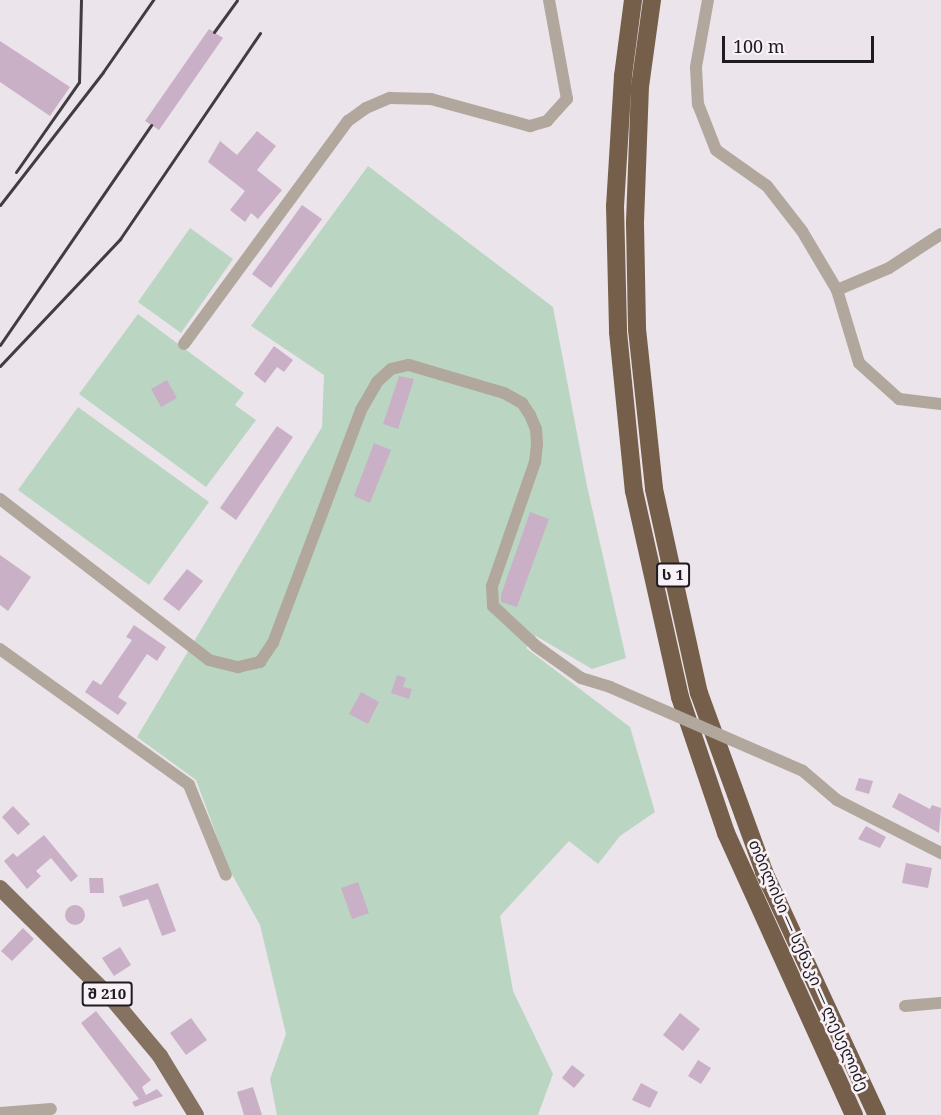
<!DOCTYPE html>
<html>
<head>
<meta charset="utf-8">
<style>
	body { margin:0 }
	#map { position:relative; width:941px; height:1115px; overflow:hidden; background:#ebe4ea; font-family:"Noto Serif","Noto Sans Georgian",serif }
	div>[style] { position:absolute }
	[style*='--x'] { left:calc(var(--x)*1px); top:calc(var(--y)*1px); width:calc(var(--w)*1px); rotate:calc(var(--a)*1deg) }
	.green>* { inset:0; background:#bad6c3 }
	.building>* { inset:0; background:#c9b0c6 }
	.round { border-radius:50% }
	.minor>* { height:12px; margin:-6px; padding:0 6px; transform-origin:6px; border-radius:6px; background:#b2a79d }
	.major>* { height:16px; margin:-8px; padding:0 8px; transform-origin:8px; border-radius:8px; background:#867260 }
	.highway>* { height:18px; margin:-9px; padding:0 9px; transform-origin:9px; border-radius:9px; background:#755f4a }
	.rail>* { height:3px; margin:-1.5px; padding:0 1.5px; transform-origin:1.5px; border-radius:1.5px; background:#403c40 }
	.minor-bridge>* { height:12px; margin:-6px; padding:0 6px; transform-origin:6px; border-radius:6px; background:#b2a79d }
	span { translate:-50% -50%; white-space:nowrap; text-align:center; line-height:1.15; -webkit-text-stroke:5px #f8f1f7; paint-order:stroke }
	.shield-label span { padding:2px 4px; background:#f8f1f7; border:2px solid; border-radius:4px; -webkit-text-stroke-width:0 }
	.shield-label { font-size:15px; color:#1f1c1f; font-weight:700 }
	.street-label { font-size:16px; color:#1f1c1f }
	.scale { position:absolute; left:722px; top:36px; width:152px; height:27px; box-sizing:border-box; border:3px solid #1f1c1f; border-top:0; padding-left:8px; font-size:18px; line-height:21px; white-space:nowrap; color:#1f1c1f; -webkit-text-stroke:4px #f8f1f7; paint-order:stroke }
</style>
</head>
<body>
<div id="map">
	<div class="green">
		<i style="clip-path:polygon(368px 166px,553px 307px,587px 486px,626px 658px,592px 669px,536px 636px,526px 648px,630px 727px,655px 812px,620px 836px,598px 864px,569px 841px,500px 916px,513px 991px,553px 1074px,538px 1115px,277px 1115px,270px 1079px,286px 1034px,260px 925px,229px 869px,196px 780px,137px 737px,322px 427px,324px 375px,251px 326px)"></i>
		<i style="clip-path:polygon(190px 228px,233px 259px,181px 333px,138px 302px)"></i>
		<i style="clip-path:polygon(138px 314px,244px 393px,235px 405px,256px 420px,206px 487px,79px 394px)"></i>
		<i style="clip-path:polygon(78px 407px,209px 502px,149px 585px,18px 490px)"></i>
	</div>
	<div class="building">
		<i style="clip-path:polygon(209px 29px,223px 38px,159px 130px,145px 121px)"></i>
		<i style="clip-path:polygon(0 41px,70px 87px,50px 116px,0 82px)"></i>
		<i style="clip-path:polygon(257px 131px,276px 146px,257px 170px,282px 190px,258px 219px,251px 213px,245px 222px,230px 210px,245px 191px,208px 162px,220px 141px,237px 155px)"></i>
		<i style="clip-path:polygon(302px 205px,322px 219px,271px 288px,252px 274px)"></i>
		<i style="clip-path:polygon(274px 346px,293px 360px,284px 372px,277px 367px,265px 383px,254px 374px)"></i>
		<i style="clip-path:polygon(399px 376px,414px 379px,398px 429px,383px 424px)"></i>
		<i style="clip-path:polygon(167px 380px,177px 398px,161px 407px,151px 389px)"></i>
		<i style="clip-path:polygon(277px 426px,293px 437px,236px 520px,220px 508px)"></i>
		<i style="clip-path:polygon(374px 443px,391px 450px,370px 503px,354px 496px)"></i>
		<i style="clip-path:polygon(530px 512px,549px 519px,517px 607px,501px 602px,501px 595px)"></i>
		<i style="clip-path:polygon(0 555px,31px 577px,8px 611px,0 605px)"></i>
		<i style="clip-path:polygon(187px 569px,203px 581px,179px 611px,163px 599px)"></i>
		<i style="clip-path:polygon(134px 625px,166px 647px,157px 661px,147px 654px,118px 697px,127px 703px,118px 715px,85px 692px,93px 680px,101px 685px,132px 640px,126px 637px)"></i>
		<i style="clip-path:polygon(397px 675px,406px 678px,403px 687px,412px 689px,409px 699px,391px 693px)"></i>
		<i style="clip-path:polygon(361px 692px,379px 702px,368px 724px,349px 714px)"></i>
		<i style="clip-path:polygon(859px 778px,873px 781px,869px 794px,855px 790px)"></i>
		<i style="clip-path:polygon(899px 793px,930px 809px,932px 805px,941px 808px,939px 833px,892px 807px)"></i>
		<i style="clip-path:polygon(13px 806px,30px 824px,18px 835px,2px 817px)"></i>
		<i style="clip-path:polygon(866px 826px,886px 837px,880px 848px,858px 839px)"></i>
		<i style="clip-path:polygon(44px 835px,78px 876px,71px 882px,51px 858px,36px 871px,41px 876px,27px 889px,4px 861px,13px 853px,17px 857px)"></i>
		<i style="clip-path:polygon(906px 863px,932px 868px,928px 888px,902px 883px)"></i>
		<i style="clip-path:polygon(89px 878px,103px 878px,104px 893px,90px 893px)"></i>
		<i style="clip-path:polygon(358px 882px,369px 913px,352px 919px,341px 888px)"></i>
		<i style="clip-path:polygon(158px 883px,176px 931px,162px 936px,148px 899px,123px 907px,119px 896px)"></i>
		<i class="round" style="left:65px;top:905px;width:20px;height:20px"></i>
		<i style="clip-path:polygon(23px 928px,34px 939px,12px 961px,1px 951px)"></i>
		<i style="clip-path:polygon(120px 947px,131px 965px,114px 976px,102px 958px)"></i>
		<i style="clip-path:polygon(96px 1011px,151px 1080px,142px 1087px,146px 1095px,157px 1089px,163px 1096px,135px 1107px,132px 1102px,139px 1099px,81px 1023px)"></i>
		<i style="clip-path:polygon(680px 1013px,700px 1029px,683px 1051px,663px 1035px)"></i>
		<i style="clip-path:polygon(191px 1018px,207px 1040px,186px 1055px,170px 1033px)"></i>
		<i style="clip-path:polygon(698px 1060px,711px 1068px,701px 1084px,688px 1076px)"></i>
		<i style="clip-path:polygon(572px 1065px,585px 1075px,574px 1088px,562px 1078px)"></i>
		<i style="clip-path:polygon(641px 1083px,658px 1092px,650px 1108px,632px 1100px)"></i>
		<i style="clip-path:polygon(253px 1087px,262px 1115px,244px 1115px,237px 1092px)"></i>
	</div>
	<div class="minor">
		<i style="--x:708;--y:0;--w:68;--a:100.2"></i>
		<i style="--x:696;--y:67;--w:37;--a:87"></i>
		<i style="--x:698;--y:104;--w:49;--a:68.6"></i>
		<i style="--x:716;--y:150;--w:62;--a:35.2"></i>
		<i style="--x:767;--y:186;--w:57;--a:52.1"></i>
		<i style="--x:802;--y:231;--w:69;--a:59.3"></i>
		<i style="--x:837;--y:290;--w:76;--a:73.2"></i>
		<i style="--x:859;--y:363;--w:54;--a:42"></i>
		<i style="--x:899;--y:399;--w:42;--a:6.8"></i>
		<i style="--x:837;--y:290;--w:56;--a:-22.9"></i>
		<i style="--x:889;--y:268;--w:62;--a:-33.2"></i>
		<i style="--x:184;--y:344;--w:277;--a:-53.7"></i>
		<i style="--x:348;--y:121;--w:22;--a:-36"></i>
		<i style="--x:366;--y:108;--w:26;--a:-23"></i>
		<i style="--x:390;--y:98;--w:41;--a:1.4"></i>
		<i style="--x:431;--y:99;--w:103;--a:15.3"></i>
		<i style="--x:530;--y:126;--w:18;--a:-16"></i>
		<i style="--x:547;--y:121;--w:30;--a:-48"></i>
		<i style="--x:567;--y:99;--w:101;--a:-100.3"></i>
		<i style="--x:0;--y:499;--w:264;--a:37.6"></i>
		<i style="--x:209;--y:660;--w:30;--a:14"></i>
		<i style="--x:238;--y:667;--w:23;--a:-13"></i>
		<i style="--x:260;--y:662;--w:23;--a:-56"></i>
		<i style="--x:273;--y:643;--w:249;--a:-69.3"></i>
		<i style="--x:361;--y:410;--w:32;--a:-60"></i>
		<i style="--x:377;--y:382;--w:19;--a:-43"></i>
		<i style="--x:391;--y:369;--w:18;--a:-13"></i>
		<i style="--x:409;--y:365;--w:99;--a:16.4"></i>
		<i style="--x:504;--y:393;--w:21;--a:29"></i>
		<i style="--x:522;--y:403;--w:14;--a:56"></i>
		<i style="--x:530;--y:415;--w:15;--a:67"></i>
		<i style="--x:536;--y:429;--w:15;--a:86"></i>
		<i style="--x:537;--y:444;--w:18;--a:96"></i>
		<i style="--x:535;--y:462;--w:131;--a:109.1"></i>
		<i style="--x:492;--y:586;--w:20;--a:87"></i>
		<i style="--x:493;--y:606;--w:59;--a:42.9"></i>
		<i style="--x:536;--y:646;--w:55;--a:35.4"></i>
		<i style="--x:581;--y:678;--w:30;--a:17"></i>
		<i style="--x:0;--y:649;--w:233;--a:35.7"></i>
		<i style="--x:189;--y:785;--w:97;--a:67.7"></i>
		<i style="--x:803;--y:771;--w:45;--a:40.5"></i>
		<i style="--x:837;--y:800;--w:117;--a:27"></i>
		<i style="--x:905;--y:1006;--w:36;--a:-5"></i>
		<i style="--x:0;--y:1113;--w:51;--a:-4.5"></i>
	</div>
	<div class="major">
		<i style="--x:0;--y:888;--w:161;--a:44.7"></i>
		<i style="--x:114;--y:1001;--w:72;--a:50.1"></i>
		<i style="--x:160;--y:1056;--w:69;--a:58.6"></i>
	</div>
	<div class="highway">
		<i style="--x:633;--y:0;--w:77;--a:97.5"></i>
		<i style="--x:623;--y:76;--w:130;--a:93.5"></i>
		<i style="--x:615;--y:206;--w:126;--a:88.6"></i>
		<i style="--x:618;--y:332;--w:160;--a:84.3"></i>
		<i style="--x:634;--y:491;--w:211;--a:77.4"></i>
		<i style="--x:680;--y:697;--w:144;--a:71.3"></i>
		<i style="--x:726;--y:833;--w:310;--a:65.6"></i>
		<i style="--x:652;--y:0;--w:87;--a:97.9"></i>
		<i style="--x:640;--y:86;--w:137;--a:92.1"></i>
		<i style="--x:635;--y:223;--w:106;--a:88.9"></i>
		<i style="--x:637;--y:329;--w:161;--a:83.9"></i>
		<i style="--x:654;--y:489;--w:209;--a:77.6"></i>
		<i style="--x:699;--y:693;--w:190;--a:70"></i>
		<i style="--x:764;--y:872;--w:268;--a:65.1"></i>
	</div>
	<div class="rail">
		<i style="--x:214;--y:32;--w:39;--a:-54"></i>
		<i style="--x:16;--y:172;--w:110;--a:-55"></i>
		<i style="--x:79;--y:82;--w:82;--a:-88.6"></i>
		<i style="--x:0;--y:205;--w:168;--a:-52.2"></i>
		<i style="--x:103;--y:72;--w:88;--a:-55.2"></i>
		<i style="--x:0;--y:345;--w:267;--a:-55.5"></i>
		<i style="--x:0;--y:366;--w:175;--a:-46.6"></i>
		<i style="--x:120;--y:239;--w:249;--a:-55.8"></i>
	</div>
	<div class="minor-bridge">
		<i style="--x:610;--y:687;--w:210;--a:23.5"></i>
	</div>
	<div class="shield-label">
		<span style="left:673px;top:575px">ს 1</span>
		<span style="left:107px;top:994px">შ 210</span>
	</div>
	<div class="street-label">
		<span style="left:809px;top:965px;rotate:66deg">თბილისი — სენაკი — ლესელიძე</span>
	</div>
	<div class="scale">100 m</div>
</div>
</body>
</html>
